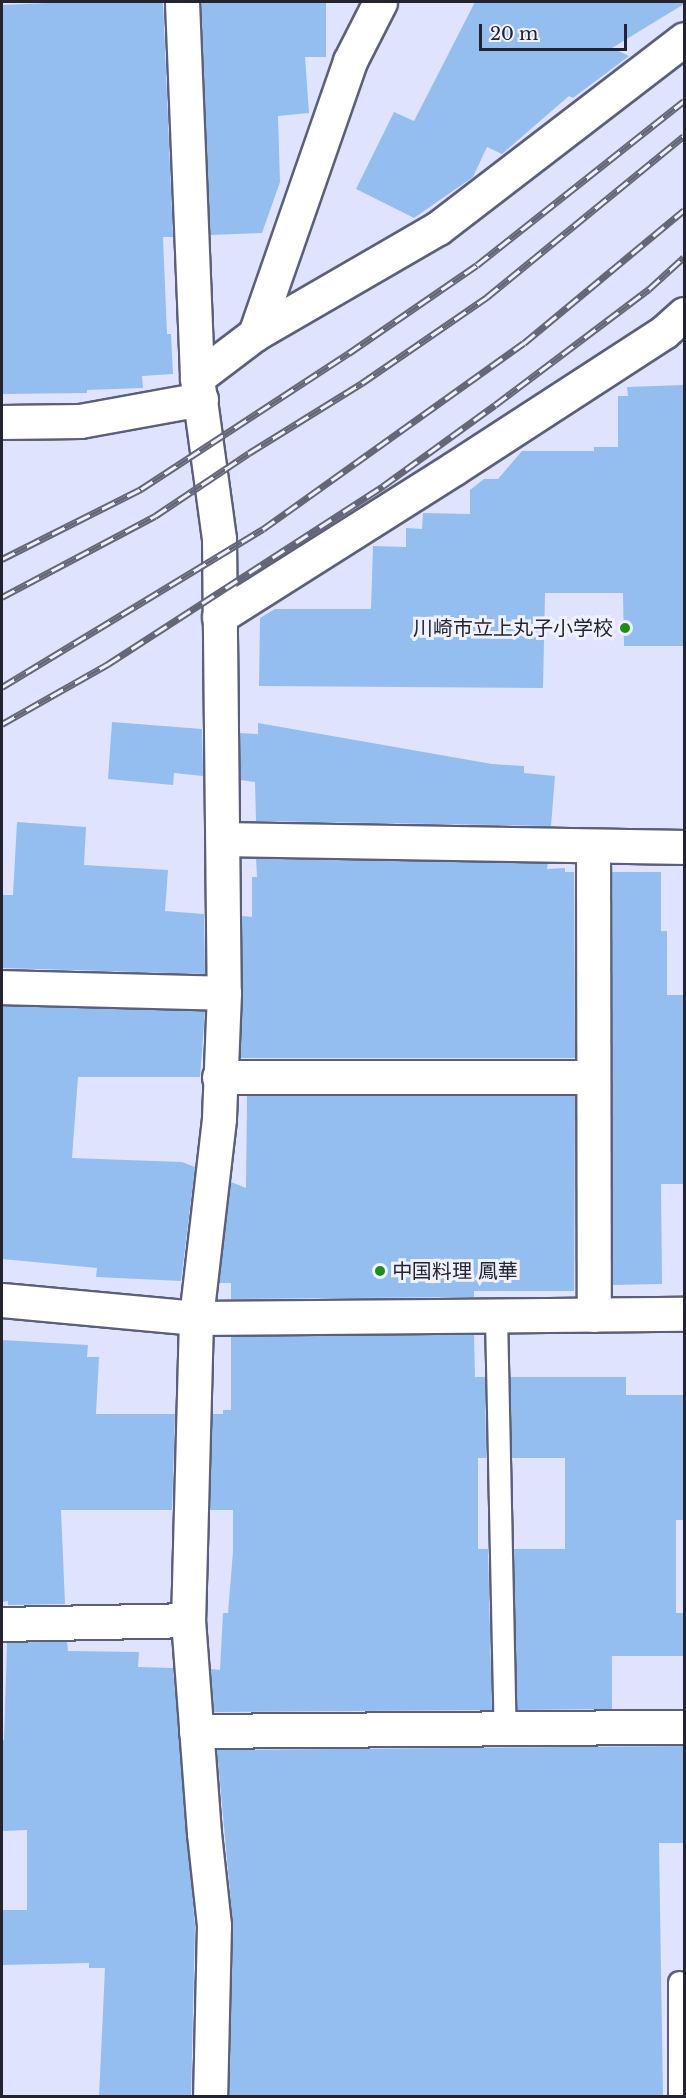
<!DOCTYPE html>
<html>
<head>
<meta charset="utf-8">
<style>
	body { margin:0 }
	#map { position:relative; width:686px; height:2098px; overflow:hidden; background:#e0e3fd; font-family:"Libre Baskerville","Noto Sans JP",serif }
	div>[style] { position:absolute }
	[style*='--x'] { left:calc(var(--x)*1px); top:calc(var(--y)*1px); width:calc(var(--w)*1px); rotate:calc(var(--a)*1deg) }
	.building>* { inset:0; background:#94beef }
	.roads { filter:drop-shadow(2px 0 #5c5f7a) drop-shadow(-2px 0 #5c5f7a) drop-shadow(0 2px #5c5f7a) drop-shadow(0 -2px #5c5f7a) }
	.service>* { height:21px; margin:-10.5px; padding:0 10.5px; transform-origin:10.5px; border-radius:10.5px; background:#fff }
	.minor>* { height:33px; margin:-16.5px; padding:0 16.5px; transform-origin:16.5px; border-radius:16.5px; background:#fff }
	.rail>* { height:7px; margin-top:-3.5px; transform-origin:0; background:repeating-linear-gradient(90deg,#eff1fe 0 14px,#656778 0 28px); box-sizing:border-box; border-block:2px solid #656778 }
	.dots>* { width:16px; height:16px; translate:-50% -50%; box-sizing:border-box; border:3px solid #eff1fe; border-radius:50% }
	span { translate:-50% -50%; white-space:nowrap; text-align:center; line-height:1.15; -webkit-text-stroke:6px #eff1fe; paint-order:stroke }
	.poi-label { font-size:20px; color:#232430 }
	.right { translate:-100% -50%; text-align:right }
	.left { translate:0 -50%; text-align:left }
	.frame { position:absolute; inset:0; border:3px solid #232430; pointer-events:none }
	.scale { position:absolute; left:479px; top:24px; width:148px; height:27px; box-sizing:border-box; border:3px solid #232430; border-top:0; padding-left:8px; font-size:18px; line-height:21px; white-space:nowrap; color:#232430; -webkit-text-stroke:4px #eff1fe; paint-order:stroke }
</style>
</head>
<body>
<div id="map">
	<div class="building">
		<i style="clip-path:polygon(70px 2px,163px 2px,173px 237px,163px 237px,167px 334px,171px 334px,173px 374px,142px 376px,143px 388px,87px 390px,87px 393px,2px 394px,2px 5px)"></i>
		<i style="clip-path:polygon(201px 2px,326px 2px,326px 57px,305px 57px,309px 113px,278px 116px,280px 182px,262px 233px,210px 235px)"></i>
		<i style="clip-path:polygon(475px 2px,684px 2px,684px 4px,612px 48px,629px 56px,573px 98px,569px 96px,502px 154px,487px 147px,473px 177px,414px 218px,356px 189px,394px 112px,414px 121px)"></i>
		<i style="clip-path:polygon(684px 385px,684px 646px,624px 646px,623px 593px,545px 593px,543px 688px,259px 686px,260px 618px,275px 609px,371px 609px,373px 546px,406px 547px,406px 528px,422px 529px,423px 513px,470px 514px,470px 490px,484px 479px,498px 479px,522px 451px,594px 451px,594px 447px,618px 447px,618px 396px,628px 396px,627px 387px)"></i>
		<i style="clip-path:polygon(112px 722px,202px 729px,203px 776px,174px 773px,173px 785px,108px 779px)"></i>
		<i style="clip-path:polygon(258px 723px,492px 764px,524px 766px,524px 773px,555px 776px,551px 826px,256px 821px,255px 782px,240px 780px,240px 733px,258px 734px)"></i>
		<i style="clip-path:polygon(17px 822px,86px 827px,84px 865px,168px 870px,165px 911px,204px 914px,205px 974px,2px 968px,2px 895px,13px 895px)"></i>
		<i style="clip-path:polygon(256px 858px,548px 863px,547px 869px,565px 868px,565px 872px,574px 872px,575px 1058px,240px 1058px,242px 916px,252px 917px,252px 877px,257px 877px)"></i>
		<i style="clip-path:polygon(612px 872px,661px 872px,661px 931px,667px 931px,667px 995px,684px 995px,684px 1184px,661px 1184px,662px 1284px,613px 1285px)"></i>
		<i style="clip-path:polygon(2px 1006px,205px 1011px,200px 1077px,78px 1077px,72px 1158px,182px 1162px,195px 1167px,181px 1281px,96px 1277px,97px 1268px,2px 1259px)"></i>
		<i style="clip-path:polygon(247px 1096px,575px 1096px,574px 1291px,474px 1291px,474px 1297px,231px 1299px,231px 1283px,219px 1283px,231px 1182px,246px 1188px)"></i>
		<i style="clip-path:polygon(474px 1334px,475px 1377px,485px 1377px,486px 1458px,478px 1458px,478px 1549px,488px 1549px,492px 1710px,214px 1712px,211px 1669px,220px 1670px,223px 1613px,228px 1613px,233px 1551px,233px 1510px,210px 1510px,212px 1414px,223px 1414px,223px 1410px,231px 1410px,231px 1336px)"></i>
		<i style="clip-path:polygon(2px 1340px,88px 1345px,87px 1357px,99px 1357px,96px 1414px,175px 1414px,172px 1510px,61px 1510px,65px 1604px,8px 1605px,8px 1601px,2px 1602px)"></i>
		<i style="clip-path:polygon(510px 1377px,626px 1377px,626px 1395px,684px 1395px,684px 1520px,676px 1520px,676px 1613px,684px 1613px,684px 1656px,612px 1656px,612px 1709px,517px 1710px,514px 1549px,565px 1549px,565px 1458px,512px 1458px)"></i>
		<i style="clip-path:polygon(67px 1641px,68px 1651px,139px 1652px,138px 1667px,173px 1668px,195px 1926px,191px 2097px,99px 2097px,105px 1968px,89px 1968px,89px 1963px,2px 1965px,2px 1910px,27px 1910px,27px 1830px,2px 1831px,2px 1740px,4px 1740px,7px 1643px)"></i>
		<i style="clip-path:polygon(684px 1746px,684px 1843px,659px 1843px,663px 2097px,229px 2097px,233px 1925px,217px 1750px)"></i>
	</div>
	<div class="roads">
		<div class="service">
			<i style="--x:496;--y:1315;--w:413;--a:88.8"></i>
			<i style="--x:679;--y:2096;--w:114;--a:-90"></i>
		</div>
		<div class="minor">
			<i style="--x:182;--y:2;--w:376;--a:87.7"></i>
			<i style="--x:197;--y:378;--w:162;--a:82.2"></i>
			<i style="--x:219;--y:539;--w:454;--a:89.4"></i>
			<i style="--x:224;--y:993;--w:126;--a:92.3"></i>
			<i style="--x:219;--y:1119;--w:200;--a:96.6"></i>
			<i style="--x:196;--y:1318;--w:302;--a:91.5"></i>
			<i style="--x:188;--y:1620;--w:214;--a:85.7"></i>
			<i style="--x:204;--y:1833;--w:93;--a:83.8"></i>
			<i style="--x:214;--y:1925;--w:171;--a:91.3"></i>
			<i style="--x:255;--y:334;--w:289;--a:-70.8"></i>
			<i style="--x:350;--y:61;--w:66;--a:-63"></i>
			<i style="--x:197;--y:378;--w:73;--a:-37.2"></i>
			<i style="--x:255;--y:334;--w:211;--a:-30.1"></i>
			<i style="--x:438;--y:228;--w:310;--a:-37.5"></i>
			<i style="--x:2;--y:422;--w:78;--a:-0.7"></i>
			<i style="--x:80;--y:421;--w:123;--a:-10.3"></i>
			<i style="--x:219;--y:617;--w:277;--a:-32.3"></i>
			<i style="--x:453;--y:469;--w:252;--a:-33"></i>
			<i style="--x:664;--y:332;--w:27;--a:-42"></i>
			<i style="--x:223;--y:839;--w:461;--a:1"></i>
			<i style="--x:593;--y:846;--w:469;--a:89.9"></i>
			<i style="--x:2;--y:987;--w:222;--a:1.5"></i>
			<i style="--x:219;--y:1077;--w:373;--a:0"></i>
			<i style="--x:2;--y:1300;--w:195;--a:5.3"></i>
			<i style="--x:196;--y:1318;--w:488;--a:-0.5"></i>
			<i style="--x:2;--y:1624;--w:186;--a:-1.2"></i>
			<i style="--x:196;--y:1731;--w:488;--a:-0.5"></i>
		</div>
	</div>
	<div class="rail">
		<i style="--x:2;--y:559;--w:156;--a:-26.7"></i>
		<i style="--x:141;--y:489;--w:249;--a:-33.2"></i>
		<i style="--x:349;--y:353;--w:155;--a:-34.5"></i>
		<i style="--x:477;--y:265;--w:264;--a:-38.4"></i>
		<i style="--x:2;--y:597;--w:173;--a:-27.9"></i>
		<i style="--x:155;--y:516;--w:113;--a:-33.8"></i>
		<i style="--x:249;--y:453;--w:133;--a:-31.8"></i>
		<i style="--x:362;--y:383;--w:152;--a:-34.5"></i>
		<i style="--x:487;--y:297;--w:254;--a:-39.3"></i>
		<i style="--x:2;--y:687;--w:305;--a:-31.2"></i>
		<i style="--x:263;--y:529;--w:320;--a:-35.5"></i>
		<i style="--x:524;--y:343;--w:208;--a:-39.7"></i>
		<i style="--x:2;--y:724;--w:122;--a:-29.5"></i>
		<i style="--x:108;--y:664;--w:328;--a:-32.9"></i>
		<i style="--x:383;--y:486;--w:138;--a:-35.9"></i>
		<i style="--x:495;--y:405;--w:193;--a:-37"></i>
		<i style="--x:649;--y:289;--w:47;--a:-42.4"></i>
	</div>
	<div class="dots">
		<i style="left:625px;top:628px;background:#1d8e14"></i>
		<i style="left:380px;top:1271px;background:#1d8e14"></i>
	</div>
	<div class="poi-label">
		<span class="right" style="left:613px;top:628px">川崎市立上丸子小学校</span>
		<span class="left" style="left:392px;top:1271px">中国料理 鳳華</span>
	</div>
	<div class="frame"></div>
	<div class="scale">20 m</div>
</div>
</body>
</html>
